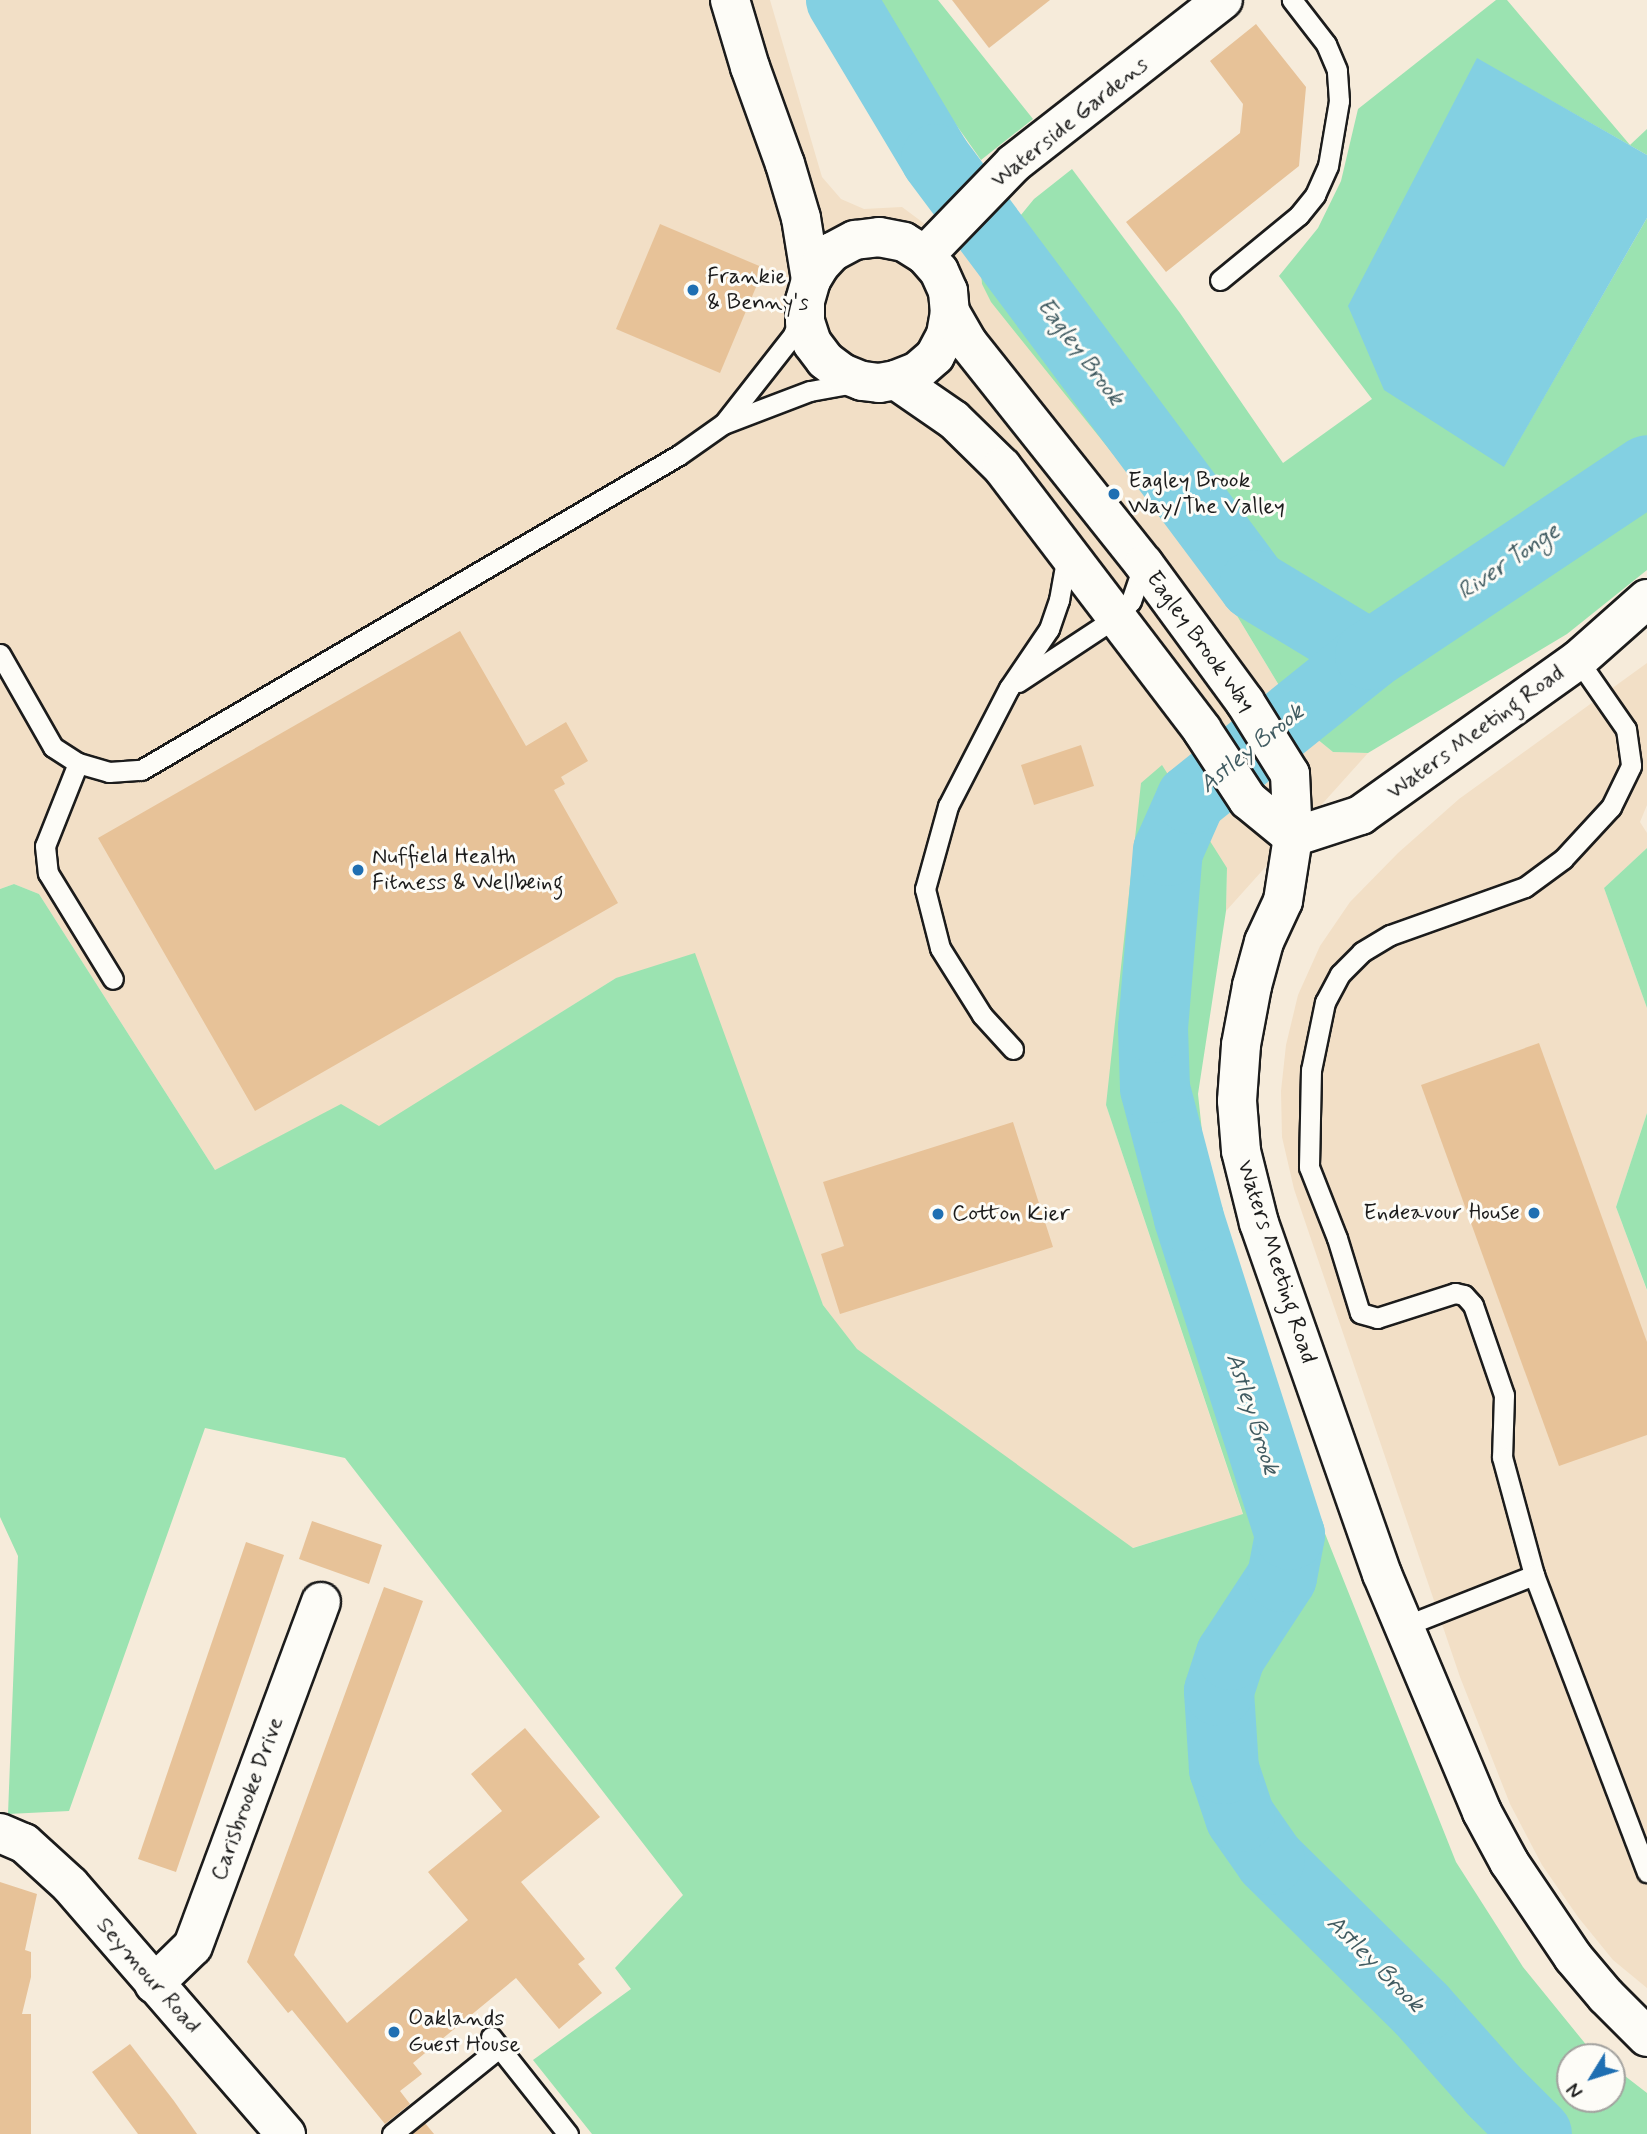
<!DOCTYPE html>
<html>
<head>
<meta charset="utf-8">
<style>
	body { margin:0 }
	#map { position:relative; width:1647px; height:2134px; overflow:hidden; background:#f6ebda; font-family:Mynerve,sans-serif }
	div>[style] { position:absolute }
	[style*='--x'] { left:calc(var(--x)*1px); top:calc(var(--y)*1px); width:calc(var(--w)*1px); rotate:calc(var(--a)*1deg) }
	.built>* { inset:0; background:#f2dfc6 }
	.green>* { inset:0; background:#9be3b1 }
	.water>* { inset:0; background:#83d0e2 }
	.river>* { height:70px; margin:-35px; padding:0 35px; transform-origin:35px; border-radius:35px; background:#83d0e2 }
	.building>* { inset:0; background:#e7c298 }
	.roads { filter:drop-shadow(2px 0 #1c1c1c) drop-shadow(-2px 0 #1c1c1c) drop-shadow(0 2px #1c1c1c) drop-shadow(0 -2px #1c1c1c) }
	.lane>* { height:19px; margin:-9.5px; padding:0 9.5px; transform-origin:9.5px; border-radius:9.5px; background:#fdfcf7 }
	.street>* { height:38px; margin:-19px; padding:0 19px; transform-origin:19px; border-radius:19px; background:#fdfcf7 }
	.secondary>* { height:38px; margin:-19px; padding:0 19px; transform-origin:19px; border-radius:19px; background:#fdfcf7 }
	.dots>* { width:19px; height:19px; translate:-50% -50%; box-sizing:border-box; border:4px solid #fdfcf7; border-radius:50% }
	span { translate:-50% -50%; white-space:nowrap; text-align:center; line-height:1.15; -webkit-text-stroke:6px #fdfcf7; paint-order:stroke }
	.street-label { font-size:23px; color:#1c1c1c }
	.poi-label { font-size:23px; color:#1c1c1c }
	.left { translate:0 -50%; text-align:left }
	.right { translate:-100% -50%; text-align:right }
	.water-label { font-size:24px; color:#405b61; font-style:italic }
	.north { position:absolute; left:1556px; top:2043px; width:70px; height:70px; box-sizing:border-box; background:#fdfcf7; border:2px solid #a3a29f; border-radius:50%; rotate:232deg; font-size:19px; font-weight:700; line-height:28px; text-align:center; color:#1c1c1c }
	.north::after { content:''; display:block; margin:auto; width:24px; height:32px; background:#1f6fb2; clip-path:polygon(50% 0,100% 100%,50% 72%,0 100%) }
</style>
</head>
<body>
<div id="map">
	<div class="built">
		<i style="clip-path:polygon(0 0,770px 0,822px 177px,841px 199px,864px 209px,902px 207px,980px 265px,982px 284px,1219px 586px,1306px 730px,1333px 752px,1368px 753px,1226px 911px,1227px 868px,1106px 1105px,1243px 1515px,1132px 1548px,856px 1349px,823px 1305px,616px 978px,379px 1127px,341px 1105px,215px 1170px,39px 894px,14px 884px,0 889px)"></i>
		<i style="clip-path:polygon(1647px 663px,1647px 805px,1640px 822px,1647px 833px,1647px 848px,1604px 888px,1647px 1008px,1647px 1113px,1616px 1207px,1647px 1291px,1647px 1988px,1613px 1960px,1578px 1917px,1542px 1865px,1510px 1804px,1460px 1677px,1294px 1189px,1282px 1137px,1281px 1091px,1286px 1045px,1298px 995px,1320px 946px,1350px 902px,1398px 853px,1459px 799px)"></i>
	</div>
	<div class="green">
		<i style="clip-path:polygon(853px 0,938px 0,1033px 119px,981px 160px,889px 30px)"></i>
		<i style="clip-path:polygon(1496px 0,1507px 0,1630px 145px,1647px 129px,1647px 155px,1477px 59px,1504px 466px,1647px 218px,1647px 570px,1567px 634px,1368px 753px,1333px 752px,1306px 730px,1219px 586px,991px 302px,982px 284px,980px 265px,1034px 199px,1072px 169px,1180px 313px,1283px 463px,1372px 399px,1279px 276px,1318px 228px,1341px 181px,1358px 109px)"></i>
		<i style="clip-path:polygon(1162px 765px,1227px 868px,1226px 911px,1198px 1094px,1207px 1178px,1251px 1348px,1456px 1862px,1523px 1967px,1588px 2047px,1601px 2057px,1570px 2057px,1570px 2099px,1612px 2099px,1612px 2066px,1647px 2093px,1647px 2134px,592px 2134px,533px 2060px,631px 1989px,615px 1968px,683px 1895px,345px 1458px,205px 1428px,69px 1811px,8px 1814px,18px 1556px,0 1517px,0 889px,14px 884px,39px 894px,215px 1170px,341px 1104px,379px 1126px,616px 978px,695px 953px,823px 1305px,857px 1349px,1133px 1548px,1243px 1514px,1106px 1105px,1141px 783px)"></i>
		<i style="clip-path:polygon(1647px 848px,1647px 1008px,1604px 888px)"></i>
		<i style="clip-path:polygon(1647px 1113px,1647px 1290px,1616px 1207px)"></i>
	</div>
	<div class="water">
		<i style="clip-path:polygon(1477px 58px,1647px 155px,1647px 218px,1504px 467px,1384px 390px,1348px 306px)"></i>
	</div>
	<div class="river">
		<i style="--x:841;--y:0;--w:185;--a:59.1"></i>
		<i style="--x:936;--y:159;--w:532;--a:53.26"></i>
		<i style="--x:1254;--y:585;--w:135;--a:31.1"></i>
		<i style="--x:1537;--y:2134;--w:62;--a:-135"></i>
		<i style="--x:1493;--y:2090;--w:108;--a:-131.6"></i>
		<i style="--x:1421;--y:2009;--w:212;--a:-135.4"></i>
		<i style="--x:1270;--y:1860;--w:52;--a:-124.9"></i>
		<i style="--x:1240;--y:1817;--w:51;--a:-108.4"></i>
		<i style="--x:1224;--y:1769;--w:78;--a:-93.7"></i>
		<i style="--x:1219;--y:1691;--w:38;--a:-72"></i>
		<i style="--x:1231;--y:1655;--w:93;--a:-56.8"></i>
		<i style="--x:1282;--y:1577;--w:43;--a:-79.2"></i>
		<i style="--x:1290;--y:1535;--w:333;--a:-107.7"></i>
		<i style="--x:1189;--y:1218;--w:134;--a:-104.7"></i>
		<i style="--x:1155;--y:1088;--w:60;--a:-91.9"></i>
		<i style="--x:1153;--y:1028;--w:178;--a:-85.2"></i>
		<i style="--x:1168;--y:851;--w:57;--a:-66.1"></i>
		<i style="--x:1191;--y:799;--w:230;--a:-38.8"></i>
		<i style="--x:1370;--y:655;--w:333;--a:-33.7"></i>
	</div>
	<div class="building">
		<i style="clip-path:polygon(952px 0,1050px 0,989px 48px)"></i>
		<i style="clip-path:polygon(1256px 24px,1306px 87px,1299px 166px,1166px 272px,1126px 222px,1240px 133px,1243px 104px,1210px 61px)"></i>
		<i style="clip-path:polygon(660px 224px,764px 268px,720px 373px,616px 329px)"></i>
		<i style="clip-path:polygon(460px 631px,526px 746px,566px 722px,588px 761px,561px 777px,565px 784px,554px 790px,618px 903px,255px 1111px,98px 838px)"></i>
		<i style="clip-path:polygon(1081px 745px,1094px 786px,1034px 805px,1021px 765px)"></i>
		<i style="clip-path:polygon(1539px 1043px,1647px 1342px,1647px 1435px,1559px 1466px,1421px 1085px)"></i>
		<i style="clip-path:polygon(1013px 1122px,1053px 1247px,840px 1314px,821px 1254px,844px 1246px,823px 1182px)"></i>
		<i style="clip-path:polygon(312px 1521px,382px 1545px,369px 1584px,299px 1559px)"></i>
		<i style="clip-path:polygon(246px 1542px,284px 1555px,176px 1872px,138px 1859px)"></i>
		<i style="clip-path:polygon(384px 1587px,423px 1601px,294px 1955px,347px 2023px,468px 1920px,428px 1872px,502px 1811px,471px 1774px,525px 1728px,600px 1817px,521px 1882px,585px 1959px,578px 1964px,602px 1993px,559px 2029px,516px 1978px,413px 2063px,422px 2074px,400px 2091px,410px 2104px,385px 2124px,292px 2010px,288px 2013px,247px 1962px)"></i>
		<i style="clip-path:polygon(0 1882px,37px 1894px,25px 1950px,31px 1952px,31px 1977px,22px 2014px,31px 2014px,31px 2134px,0 2134px)"></i>
		<i style="clip-path:polygon(130px 2044px,174px 2101px,197px 2134px,138px 2134px,92px 2072px)"></i>
		<i style="clip-path:polygon(425px 2123px,434px 2134px,412px 2134px)"></i>
	</div>
	<div class="roads">
		<div class="lane">
			<i style="--x:1220;--y:280;--w:102;--a:-39.4"></i>
			<i style="--x:1299;--y:215;--w:26;--a:-51"></i>
			<i style="--x:1315;--y:195;--w:32;--a:-66"></i>
			<i style="--x:1328;--y:166;--w:66;--a:-80.4"></i>
			<i style="--x:1339;--y:101;--w:31;--a:-94"></i>
			<i style="--x:1337;--y:70;--w:28;--a:-113"></i>
			<i style="--x:1326;--y:44;--w:56;--a:-127.7"></i>
			<i style="--x:724;--y:423;--w:112;--a:-51.9"></i>
			<i style="--x:793;--y:335;--w:18;--a:-71"></i>
			<i style="--x:0;--y:654;--w:107;--a:60.3"></i>
			<i style="--x:53;--y:747;--w:30;--a:33"></i>
			<i style="--x:78;--y:763;--w:32;--a:16"></i>
			<i style="--x:109;--y:772;--w:32;--a:-4"></i>
			<i style="--x:141;--y:770;--w:623;--a:-30.35"></i>
			<i style="--x:679;--y:455;--w:54;--a:-35.2"></i>
			<i style="--x:723;--y:424;--w:93;--a:-20.8"></i>
			<i style="--x:810;--y:391;--w:45;--a:-10.3"></i>
			<i style="--x:1578;--y:660;--w:84;--a:55.2"></i>
			<i style="--x:1626;--y:729;--w:37;--a:82"></i>
			<i style="--x:1631;--y:766;--w:46;--a:116"></i>
			<i style="--x:1611;--y:807;--w:71;--a:132.7"></i>
			<i style="--x:1563;--y:859;--w:47;--a:143.6"></i>
			<i style="--x:1525;--y:887;--w:143;--a:160.4"></i>
			<i style="--x:1390;--y:935;--w:33;--a:149"></i>
			<i style="--x:1362;--y:952;--w:31;--a:135"></i>
			<i style="--x:1340;--y:974;--w:32;--a:118"></i>
			<i style="--x:1325;--y:1002;--w:69;--a:101.6"></i>
			<i style="--x:1311;--y:1070;--w:97;--a:91.2"></i>
			<i style="--x:1309;--y:1167;--w:76;--a:68.5"></i>
			<i style="--x:1337;--y:1238;--w:78;--a:73"></i>
			<i style="--x:1360;--y:1313;--w:18;--a:16"></i>
			<i style="--x:1377;--y:1318;--w:82;--a:-17.8"></i>
			<i style="--x:1455;--y:1293;--w:9;--a:13"></i>
			<i style="--x:1464;--y:1295;--w:13;--a:48"></i>
			<i style="--x:1473;--y:1305;--w:95;--a:71"></i>
			<i style="--x:1504;--y:1395;--w:62;--a:91.8"></i>
			<i style="--x:1502;--y:1457;--w:122;--a:74.8"></i>
			<i style="--x:1534;--y:1575;--w:318;--a:69.2"></i>
			<i style="--x:1018;--y:682;--w:116;--a:-33.4"></i>
			<i style="--x:1115;--y:618;--w:23;--a:-47"></i>
			<i style="--x:1131;--y:601;--w:39;--a:-71"></i>
			<i style="--x:78;--y:763;--w:89;--a:111.7"></i>
			<i style="--x:45;--y:846;--w:27;--a:84"></i>
			<i style="--x:48;--y:873;--w:124;--a:58.5"></i>
			<i style="--x:1013;--y:1049;--w:46;--a:-132.4"></i>
			<i style="--x:982;--y:1015;--w:79;--a:-122.1"></i>
			<i style="--x:940;--y:948;--w:61;--a:-104.3"></i>
			<i style="--x:925;--y:889;--w:86;--a:-74.5"></i>
			<i style="--x:948;--y:806;--w:133;--a:-62.7"></i>
			<i style="--x:1009;--y:688;--w:71;--a:-55.9"></i>
			<i style="--x:1049;--y:629;--w:31;--a:-71"></i>
			<i style="--x:1059;--y:600;--w:46;--a:-79.9"></i>
			<i style="--x:1402;--y:1627;--w:142;--a:-21.5"></i>
			<i style="--x:491;--y:2037;--w:124;--a:51.6"></i>
			<i style="--x:392;--y:2134;--w:137;--a:-38.8"></i>
		</div>
		<div class="street">
			<i style="--x:730;--y:0;--w:70;--a:73.4"></i>
			<i style="--x:750;--y:67;--w:103;--a:70.2"></i>
			<i style="--x:785;--y:164;--w:56;--a:73.5"></i>
			<i style="--x:801;--y:218;--w:63;--a:80.8"></i>
			<i style="--x:925;--y:255;--w:128;--a:-45.9"></i>
			<i style="--x:1014;--y:163;--w:265;--a:-38"></i>
			<i style="--x:950;--y:312;--w:23;--a:100"></i>
			<i style="--x:946;--y:335;--w:24;--a:118"></i>
			<i style="--x:935;--y:356;--w:23;--a:139"></i>
			<i style="--x:918;--y:371;--w:24;--a:158"></i>
			<i style="--x:896;--y:380;--w:17;--a:170"></i>
			<i style="--x:879;--y:383;--w:17;--a:-173"></i>
			<i style="--x:862;--y:381;--w:22;--a:-158"></i>
			<i style="--x:842;--y:373;--w:21;--a:-143"></i>
			<i style="--x:825;--y:360;--w:21;--a:-127"></i>
			<i style="--x:812;--y:343;--w:22;--a:-108"></i>
			<i style="--x:805;--y:322;--w:21;--a:-90"></i>
			<i style="--x:805;--y:301;--w:22;--a:-74"></i>
			<i style="--x:811;--y:280;--w:17;--a:-59"></i>
			<i style="--x:820;--y:265;--w:18;--a:-47"></i>
			<i style="--x:832;--y:252;--w:26;--a:-28"></i>
			<i style="--x:855;--y:240;--w:24;--a:-7"></i>
			<i style="--x:879;--y:237;--w:25;--a:11"></i>
			<i style="--x:904;--y:242;--w:25;--a:32"></i>
			<i style="--x:925;--y:255;--w:21;--a:49"></i>
			<i style="--x:939;--y:271;--w:22;--a:66"></i>
			<i style="--x:948;--y:291;--w:21;--a:85"></i>
			<i style="--x:950;--y:312;--w:36;--a:60"></i>
			<i style="--x:968;--y:343;--w:283;--a:51.5"></i>
			<i style="--x:1144;--y:564;--w:171;--a:53.8"></i>
			<i style="--x:1245;--y:702;--w:85;--a:58"></i>
			<i style="--x:1290;--y:774;--w:63;--a:87.3"></i>
			<i style="--x:896;--y:380;--w:70;--a:34.6"></i>
			<i style="--x:954;--y:420;--w:67;--a:44.4"></i>
			<i style="--x:1002;--y:467;--w:330;--a:52.7"></i>
			<i style="--x:1202;--y:730;--w:84;--a:56.7"></i>
			<i style="--x:1248;--y:800;--w:58;--a:39.4"></i>
			<i style="--x:0;--y:1833;--w:26;--a:23"></i>
			<i style="--x:24;--y:1843;--w:62;--a:42.4"></i>
			<i style="--x:70;--y:1885;--w:330;--a:49.1"></i>
			<i style="--x:154;--y:1984;--w:54;--a:-44.3"></i>
			<i style="--x:193;--y:1946;--w:367;--a:-69.6"></i>
		</div>
		<div class="secondary">
			<i style="--x:1647;--y:599;--w:92;--a:138.5"></i>
			<i style="--x:1578;--y:660;--w:267;--a:144.5"></i>
			<i style="--x:1361;--y:815;--w:71;--a:162.1"></i>
			<i style="--x:1293;--y:837;--w:65;--a:98.9"></i>
			<i style="--x:1283;--y:901;--w:45;--a:114.9"></i>
			<i style="--x:1264;--y:942;--w:46;--a:105.3"></i>
			<i style="--x:1252;--y:986;--w:60;--a:100.6"></i>
			<i style="--x:1241;--y:1045;--w:56;--a:94.1"></i>
			<i style="--x:1237;--y:1101;--w:50;--a:85.4"></i>
			<i style="--x:1241;--y:1151;--w:74;--a:76"></i>
			<i style="--x:1259;--y:1223;--w:372;--a:70.7"></i>
			<i style="--x:1382;--y:1574;--w:258;--a:67.2"></i>
			<i style="--x:1482;--y:1812;--w:57;--a:61.6"></i>
			<i style="--x:1509;--y:1862;--w:115;--a:56"></i>
			<i style="--x:1573;--y:1957;--w:51;--a:49.8"></i>
			<i style="--x:1606;--y:1996;--w:58;--a:45"></i>
		</div>
	</div>
	<div class="dots">
		<i style="left:693px;top:290px;background:#1f6fb2"></i>
		<i style="left:1114px;top:494px;background:#1f6fb2"></i>
		<i style="left:358px;top:870px;background:#1f6fb2"></i>
		<i style="left:1534px;top:1213px;background:#1f6fb2"></i>
		<i style="left:938px;top:1214px;background:#1f6fb2"></i>
		<i style="left:394px;top:2032px;background:#1f6fb2"></i>
	</div>
	<div class="street-label">
		<span style="left:1070px;top:123px;rotate:-39deg">Waterside Gardens</span>
		<span style="left:1200px;top:642px;rotate:54deg">Eagley Brook Way</span>
		<span style="left:1476px;top:733px;rotate:-36deg">Waters Meeting Road</span>
		<span style="left:1276px;top:1262px;rotate:72deg">Waters Meeting Road</span>
		<span style="left:248px;top:1799px;rotate:-70deg">Carisbrooke Drive</span>
		<span style="left:148px;top:1976px;rotate:49deg">Seymour Road</span>
	</div>
	<div class="poi-label">
		<span class="left" style="left:707px;top:290px">Frankie<br>&amp; Benny's</span>
		<span class="left" style="left:1128px;top:494px">Eagley Brook<br>Way/The Valley</span>
		<span class="left" style="left:372px;top:870px">Nuffield Health<br>Fitness &amp; Wellbeing</span>
		<span class="right" style="left:1520px;top:1213px">Endeavour House</span>
		<span class="left" style="left:952px;top:1214px">Cotton Kier</span>
		<span class="left" style="left:408px;top:2032px">Oaklands<br>Guest House</span>
	</div>
	<div class="water-label">
		<span style="left:1080px;top:352px;rotate:53deg">Eagley Brook</span>
		<span style="left:1509px;top:562px;rotate:-34deg">River Tonge</span>
		<span style="left:1252px;top:749px;rotate:-39deg">Astley Brook</span>
		<span style="left:1252px;top:1414px;rotate:72deg">Astley Brook</span>
		<span style="left:1375px;top:1964px;rotate:45deg">Astley Brook</span>
	</div>
	<div class="north">N</div>
</div>
</body>
</html>
